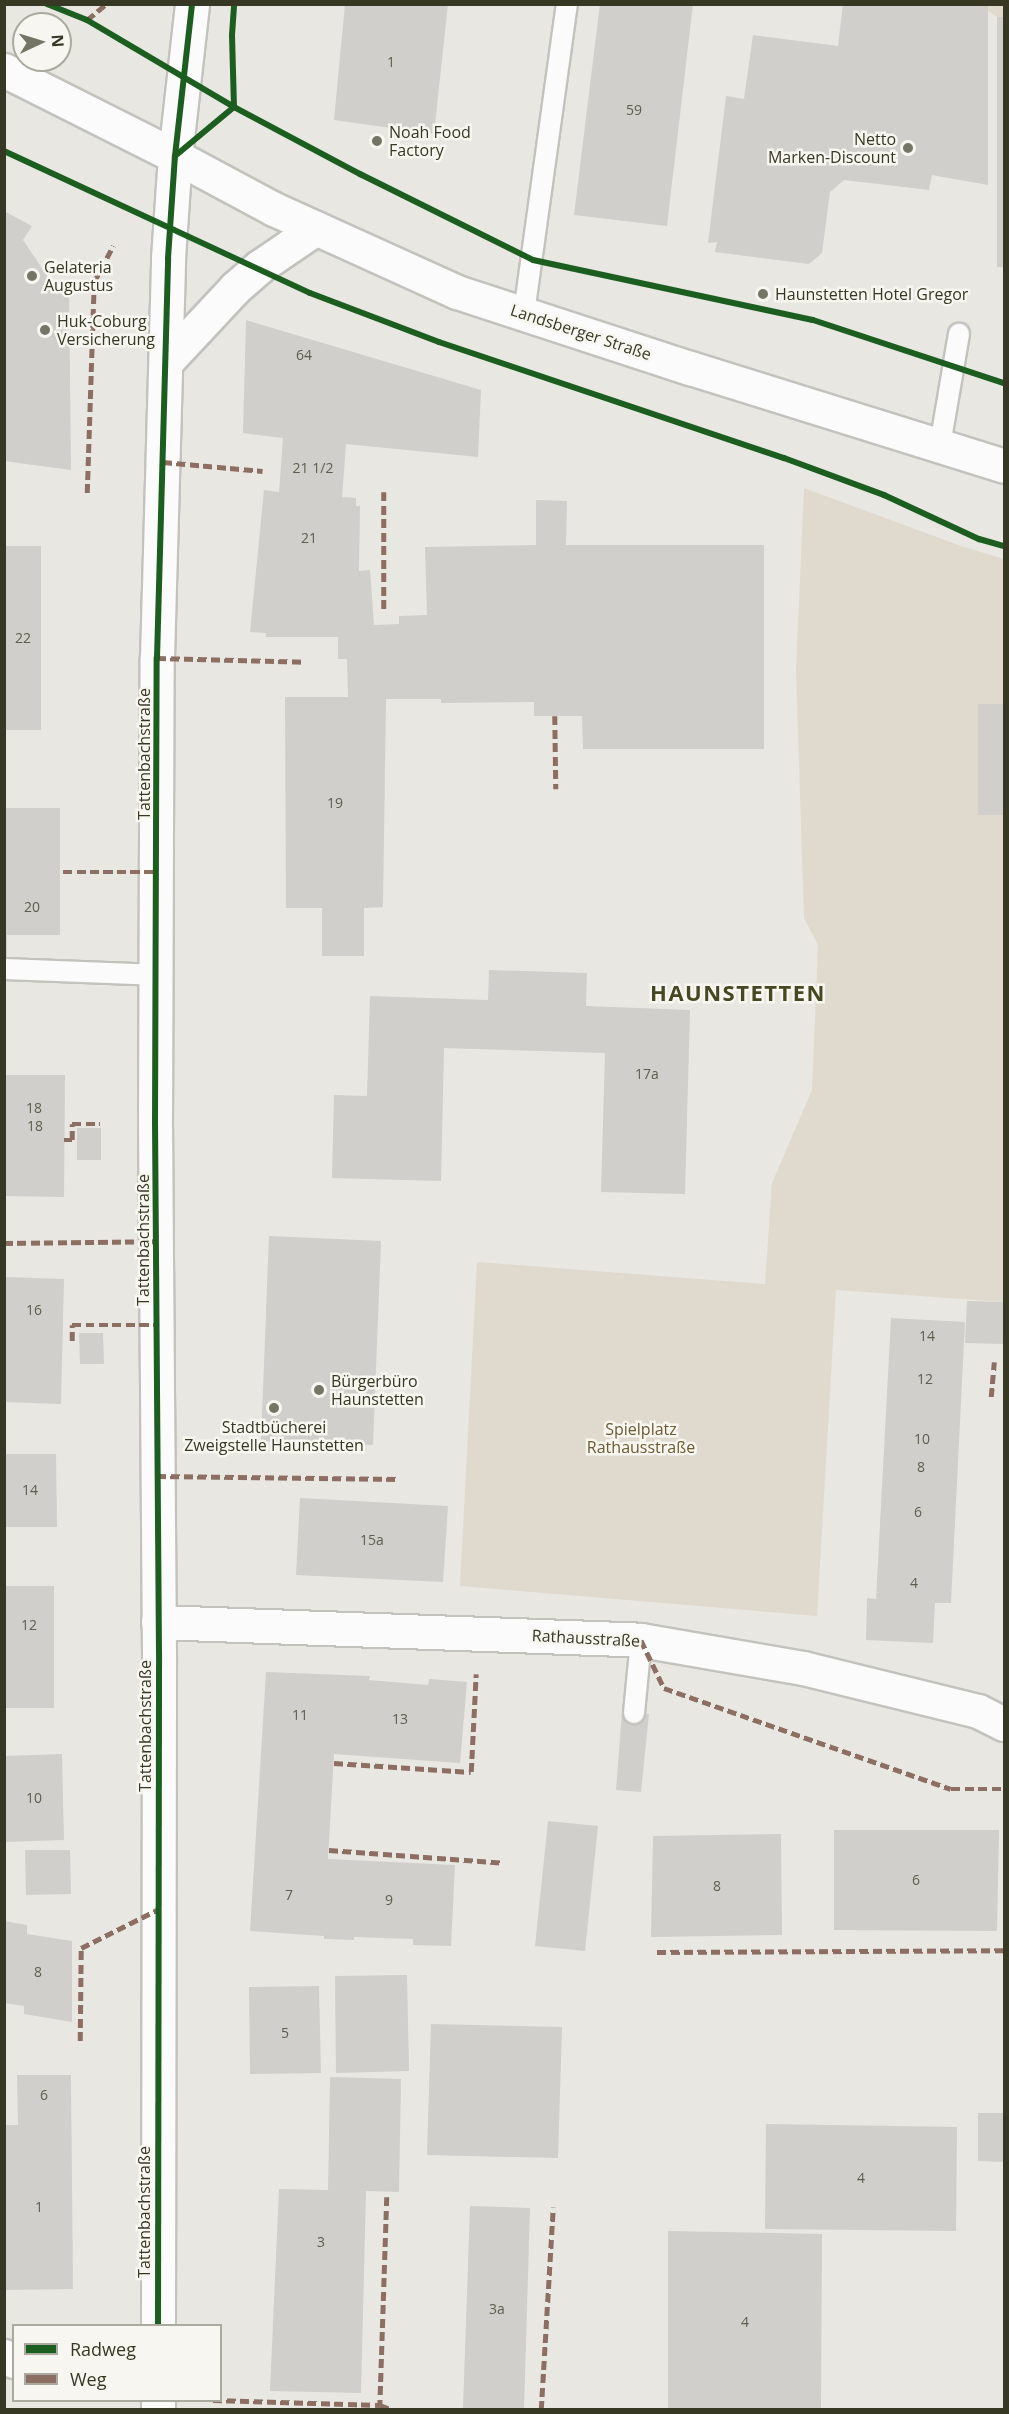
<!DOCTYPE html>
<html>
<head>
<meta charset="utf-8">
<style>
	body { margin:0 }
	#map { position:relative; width:1009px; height:2414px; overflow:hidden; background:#e8e7e2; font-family:"Open Sans",sans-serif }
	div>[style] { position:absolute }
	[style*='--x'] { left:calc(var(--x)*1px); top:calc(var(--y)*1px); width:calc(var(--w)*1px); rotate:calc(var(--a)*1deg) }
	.green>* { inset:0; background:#e0d9cd }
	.building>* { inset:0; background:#d0cfcb }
	.roads { filter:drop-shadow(2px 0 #c3c3be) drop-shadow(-2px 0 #c3c3be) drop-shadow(0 2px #c3c3be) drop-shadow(0 -2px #c3c3be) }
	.service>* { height:20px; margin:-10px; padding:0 10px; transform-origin:10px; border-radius:10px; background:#fcfbfb }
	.minor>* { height:33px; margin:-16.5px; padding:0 16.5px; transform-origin:16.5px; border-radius:16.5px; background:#fcfbfb }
	.tertiary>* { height:33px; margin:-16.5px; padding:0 16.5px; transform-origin:16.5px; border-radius:16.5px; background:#fcfbfb }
	.secondary>* { height:33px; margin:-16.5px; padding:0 16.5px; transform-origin:16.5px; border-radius:16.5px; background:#fcfbfb }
	.quiet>* { height:4.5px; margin-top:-2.25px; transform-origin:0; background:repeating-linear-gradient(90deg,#8d6e63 0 9px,transparent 0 13.5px) }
	.cycleway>* { height:6px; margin:-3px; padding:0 3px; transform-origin:3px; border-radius:3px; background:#1b5e20 }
	.dots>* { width:16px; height:16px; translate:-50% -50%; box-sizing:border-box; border:3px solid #f7f6f0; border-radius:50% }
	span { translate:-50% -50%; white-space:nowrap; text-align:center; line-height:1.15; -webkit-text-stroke:5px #f7f6f0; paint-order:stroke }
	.number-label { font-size:14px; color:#5d5e4d }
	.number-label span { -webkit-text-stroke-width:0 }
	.poi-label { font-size:16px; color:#373823 }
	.left { translate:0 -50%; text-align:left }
	.right { translate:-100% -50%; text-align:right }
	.street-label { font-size:16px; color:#373823 }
	.park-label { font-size:16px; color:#6b5b31 }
	.district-label { font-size:22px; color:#454821; font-weight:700; letter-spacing:1.5px }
	.frame { position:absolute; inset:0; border:6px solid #373823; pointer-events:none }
	.legend { position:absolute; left:12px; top:2324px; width:210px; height:78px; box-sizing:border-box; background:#f7f6f0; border:2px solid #aaaa9e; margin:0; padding:8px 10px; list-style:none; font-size:18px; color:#373823 }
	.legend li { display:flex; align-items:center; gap:12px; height:30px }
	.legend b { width:30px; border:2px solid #aaaa9e }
	.north { position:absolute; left:12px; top:12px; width:60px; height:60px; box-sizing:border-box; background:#f7f6f0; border:2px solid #aaaa9e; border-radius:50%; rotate:86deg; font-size:16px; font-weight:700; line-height:24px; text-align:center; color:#373823 }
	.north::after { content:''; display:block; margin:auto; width:21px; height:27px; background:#757566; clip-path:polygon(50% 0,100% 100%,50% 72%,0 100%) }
</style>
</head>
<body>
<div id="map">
	<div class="green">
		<i style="clip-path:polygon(988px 5px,1004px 5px,1004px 17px,997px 17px,988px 11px)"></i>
		<i style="clip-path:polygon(804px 488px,961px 546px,1004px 559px,1004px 704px,978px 704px,978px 815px,1004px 815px,1004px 1302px,836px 1290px,817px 1616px,460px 1586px,477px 1262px,765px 1284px,772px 1183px,812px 1090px,818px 945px,804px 918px,796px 670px)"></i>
	</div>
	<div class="building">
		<i style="clip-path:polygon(345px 4px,448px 4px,434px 134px,334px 120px)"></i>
		<i style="clip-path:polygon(600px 4px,693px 4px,667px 226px,574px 215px)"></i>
		<i style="clip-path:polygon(843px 4px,988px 4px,988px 185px,932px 175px,929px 190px,844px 180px,830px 192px,822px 253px,809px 264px,715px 252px,717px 242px,708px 243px,726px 96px,744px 99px,753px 35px,838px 46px)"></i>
		<i style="clip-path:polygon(997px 17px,1004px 17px,1004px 267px,997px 267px)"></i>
		<i style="clip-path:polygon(4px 211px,32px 226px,23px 240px,54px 286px,69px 285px,71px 470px,4px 461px)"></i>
		<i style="clip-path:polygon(246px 320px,481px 390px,478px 457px,346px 444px,342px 497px,356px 498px,356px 506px,360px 506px,359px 571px,370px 570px,374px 625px,399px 624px,399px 616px,427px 615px,425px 547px,536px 545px,536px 500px,567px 501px,566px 545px,764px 545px,764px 749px,583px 749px,582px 716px,534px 716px,534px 702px,441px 703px,441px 699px,386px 699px,383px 907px,364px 908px,364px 956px,322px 956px,322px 908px,286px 908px,285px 697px,348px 697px,347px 659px,338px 659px,338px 637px,266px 637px,266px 633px,250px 632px,264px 490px,279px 492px,283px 438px,243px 433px)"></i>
		<i style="clip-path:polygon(4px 546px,41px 546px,41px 730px,4px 730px)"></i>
		<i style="clip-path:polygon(978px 704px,1004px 704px,1004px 815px,978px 815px)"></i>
		<i style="clip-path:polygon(4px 808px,60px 808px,60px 935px,7px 935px,7px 957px,4px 957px)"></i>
		<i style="clip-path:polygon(489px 970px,587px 973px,586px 1006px,690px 1010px,685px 1194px,601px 1192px,605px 1053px,444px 1048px,441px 1181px,332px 1178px,334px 1095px,367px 1096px,370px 996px,488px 1000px)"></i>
		<i style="clip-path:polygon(4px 1075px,65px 1075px,64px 1197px,4px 1196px)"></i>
		<i style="clip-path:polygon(77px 1128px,101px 1128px,101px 1160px,77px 1160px)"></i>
		<i style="clip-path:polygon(269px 1236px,381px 1241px,373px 1445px,261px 1441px)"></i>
		<i style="clip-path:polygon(4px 1277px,64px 1279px,61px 1404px,4px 1402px)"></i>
		<i style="clip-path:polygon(967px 1301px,1004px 1302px,1004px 1344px,965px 1343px)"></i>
		<i style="clip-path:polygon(891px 1318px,965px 1322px,951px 1603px,935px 1603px,933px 1643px,866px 1640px,867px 1598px,876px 1599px)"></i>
		<i style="clip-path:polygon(79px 1333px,103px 1333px,104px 1364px,80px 1364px)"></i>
		<i style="clip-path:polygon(4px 1454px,56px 1454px,57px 1527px,4px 1527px)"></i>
		<i style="clip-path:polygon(300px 1498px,448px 1506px,443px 1582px,296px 1575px)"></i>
		<i style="clip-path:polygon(4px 1586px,54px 1586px,54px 1708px,4px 1708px)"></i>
		<i style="clip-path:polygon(266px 1672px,370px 1676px,369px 1680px,428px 1685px,429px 1679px,467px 1682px,460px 1763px,334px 1754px,328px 1859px,455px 1865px,451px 1946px,413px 1945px,413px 1939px,354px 1937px,354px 1940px,324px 1939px,324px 1936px,250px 1931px)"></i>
		<i style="clip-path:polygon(622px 1712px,649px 1714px,641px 1792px,616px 1790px)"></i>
		<i style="clip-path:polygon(62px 1754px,64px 1840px,4px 1842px,4px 1756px)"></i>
		<i style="clip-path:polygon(548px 1821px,598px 1826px,585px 1951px,535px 1946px)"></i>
		<i style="clip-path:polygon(834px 1830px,999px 1830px,997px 1931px,834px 1930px)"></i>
		<i style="clip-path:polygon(781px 1834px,782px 1935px,651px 1937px,653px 1836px)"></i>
		<i style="clip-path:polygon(25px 1850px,70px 1850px,71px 1894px,26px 1895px)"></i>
		<i style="clip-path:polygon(4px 1921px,27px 1925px,27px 1934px,72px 1941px,72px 2022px,24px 2014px,24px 2006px,4px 2003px)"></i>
		<i style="clip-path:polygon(407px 1975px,409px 2071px,336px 2073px,335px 1976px)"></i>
		<i style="clip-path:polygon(319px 1986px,321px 2073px,250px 2074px,249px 1987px)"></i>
		<i style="clip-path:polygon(431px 2024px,562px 2027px,558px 2158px,427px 2155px)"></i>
		<i style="clip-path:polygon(17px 2075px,71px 2075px,73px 2289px,4px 2290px,4px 2125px,18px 2125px)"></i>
		<i style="clip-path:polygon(330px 2077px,401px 2079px,399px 2192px,366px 2191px,361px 2393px,270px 2391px,279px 2189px,328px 2190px)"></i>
		<i style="clip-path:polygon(978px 2113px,1004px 2113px,1004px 2162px,978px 2161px)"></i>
		<i style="clip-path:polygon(766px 2124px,957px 2127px,956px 2231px,765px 2229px)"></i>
		<i style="clip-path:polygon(470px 2206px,530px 2208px,524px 2409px,463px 2409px)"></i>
		<i style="clip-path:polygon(668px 2231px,822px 2234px,821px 2409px,668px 2409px)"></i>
	</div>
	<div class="roads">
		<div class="service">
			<i style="--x:524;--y:313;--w:312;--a:-82.1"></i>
			<i style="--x:940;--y:445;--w:113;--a:-80.3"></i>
			<i style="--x:4;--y:969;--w:153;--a:2.2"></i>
			<i style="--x:634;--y:1713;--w:73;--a:-84.5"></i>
		</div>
		<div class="minor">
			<i style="--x:158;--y:1622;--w:483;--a:2.1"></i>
			<i style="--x:641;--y:1640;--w:164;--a:9.8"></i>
			<i style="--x:803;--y:1668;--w:180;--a:13.8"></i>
			<i style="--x:978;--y:1711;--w:29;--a:27"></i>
			<i style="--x:4;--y:2356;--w:11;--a:27"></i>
		</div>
		<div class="tertiary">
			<i style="--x:166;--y:362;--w:101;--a:-47"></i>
			<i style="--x:235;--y:288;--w:32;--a:-41"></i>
			<i style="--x:259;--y:267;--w:69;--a:-34.4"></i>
			<i style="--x:158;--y:2326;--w:672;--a:-89.91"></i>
			<i style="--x:159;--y:1654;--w:531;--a:-90.43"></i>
			<i style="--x:155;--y:1123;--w:465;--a:-89.8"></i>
			<i style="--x:157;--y:658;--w:400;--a:-88.4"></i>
			<i style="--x:168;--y:258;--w:102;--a:-86.1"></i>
			<i style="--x:158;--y:2400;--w:10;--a:90"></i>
		</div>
		<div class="secondary">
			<i style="--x:4;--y:70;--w:191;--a:26.7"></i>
			<i style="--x:175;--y:156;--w:112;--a:28.2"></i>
			<i style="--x:274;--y:209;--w:201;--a:24.4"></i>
			<i style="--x:457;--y:292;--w:245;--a:18.1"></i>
			<i style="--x:690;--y:368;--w:329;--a:17.3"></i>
			<i style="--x:175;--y:156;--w:153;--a:-83.6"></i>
		</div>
	</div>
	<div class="quiet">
		<i style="--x:87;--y:20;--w:25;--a:-40"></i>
		<i style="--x:163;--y:462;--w:100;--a:5.1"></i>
		<i style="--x:384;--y:492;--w:120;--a:90"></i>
		<i style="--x:87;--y:493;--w:211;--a:-88.1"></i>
		<i style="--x:94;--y:282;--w:41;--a:-62.2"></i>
		<i style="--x:157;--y:658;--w:148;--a:1.5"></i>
		<i style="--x:555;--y:716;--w:73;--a:89.2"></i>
		<i style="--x:63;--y:872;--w:95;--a:0"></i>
		<i style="--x:64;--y:1140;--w:8;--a:0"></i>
		<i style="--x:72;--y:1140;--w:16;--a:-90"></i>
		<i style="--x:72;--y:1124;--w:28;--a:0"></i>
		<i style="--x:4;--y:1243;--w:153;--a:-0.7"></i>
		<i style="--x:72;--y:1341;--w:16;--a:-90"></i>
		<i style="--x:72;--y:1325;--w:85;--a:0"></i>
		<i style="--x:991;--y:1397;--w:35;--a:-85"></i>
		<i style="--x:157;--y:1476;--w:241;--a:0.7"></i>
		<i style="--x:641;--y:1640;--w:53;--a:64.4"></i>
		<i style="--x:664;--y:1688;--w:304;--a:19.4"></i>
		<i style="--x:951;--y:1789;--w:53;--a:0"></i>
		<i style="--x:334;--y:1763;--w:137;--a:3.8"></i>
		<i style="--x:471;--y:1772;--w:98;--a:-87.1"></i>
		<i style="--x:329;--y:1850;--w:175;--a:4.2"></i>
		<i style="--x:657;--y:1952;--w:347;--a:-0.3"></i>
		<i style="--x:80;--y:2041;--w:93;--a:-89.4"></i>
		<i style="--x:81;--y:1948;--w:87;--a:-26.6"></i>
		<i style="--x:387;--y:2197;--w:208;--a:91.9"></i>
		<i style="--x:380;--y:2405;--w:14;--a:21"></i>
		<i style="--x:213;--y:2400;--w:167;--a:1.7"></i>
		<i style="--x:541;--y:2410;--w:203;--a:-86.6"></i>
	</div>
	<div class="cycleway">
		<i style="--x:47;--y:4;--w:43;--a:21.8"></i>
		<i style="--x:87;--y:20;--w:171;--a:30.6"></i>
		<i style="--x:234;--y:107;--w:143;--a:28"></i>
		<i style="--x:360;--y:174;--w:193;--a:26.4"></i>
		<i style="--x:533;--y:260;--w:286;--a:12.1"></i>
		<i style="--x:813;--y:320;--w:201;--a:18.3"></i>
		<i style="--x:4;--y:151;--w:337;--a:24.9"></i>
		<i style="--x:310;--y:293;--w:138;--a:20.8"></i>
		<i style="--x:439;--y:342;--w:364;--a:18.6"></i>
		<i style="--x:784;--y:458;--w:107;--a:20.3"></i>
		<i style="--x:884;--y:495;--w:105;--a:24.9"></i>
		<i style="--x:979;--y:539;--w:26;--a:16"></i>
		<i style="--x:175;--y:156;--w:77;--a:-39.7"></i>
		<i style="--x:234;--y:107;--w:72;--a:-91.6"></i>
		<i style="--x:232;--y:35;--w:31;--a:-86"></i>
		<i style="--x:158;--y:2326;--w:672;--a:-89.91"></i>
		<i style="--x:159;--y:1654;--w:531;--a:-90.43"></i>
		<i style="--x:155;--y:1123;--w:465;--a:-89.8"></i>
		<i style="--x:157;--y:658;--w:400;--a:-88.4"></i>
		<i style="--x:168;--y:258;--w:102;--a:-86.1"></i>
		<i style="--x:175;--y:156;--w:153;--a:-83.6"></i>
	</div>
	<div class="dots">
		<i style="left:377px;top:141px;background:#757566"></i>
		<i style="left:908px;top:148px;background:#757566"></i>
		<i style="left:32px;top:276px;background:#757566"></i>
		<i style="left:763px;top:294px;background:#757566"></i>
		<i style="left:45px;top:330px;background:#757566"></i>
		<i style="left:319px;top:1390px;background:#757566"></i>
		<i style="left:274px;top:1408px;background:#757566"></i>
	</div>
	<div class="number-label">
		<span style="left:391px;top:62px">1</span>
		<span style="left:634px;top:110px">59</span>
		<span style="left:304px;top:355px">64</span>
		<span style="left:313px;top:468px">21 1/2</span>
		<span style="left:309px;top:538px">21</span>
		<span style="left:23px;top:638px">22</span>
		<span style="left:335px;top:803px">19</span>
		<span style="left:32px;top:907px">20</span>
		<span style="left:647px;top:1074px">17a</span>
		<span style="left:34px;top:1108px">18</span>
		<span style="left:35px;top:1126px">18</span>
		<span style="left:34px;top:1310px">16</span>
		<span style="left:927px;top:1336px">14</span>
		<span style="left:925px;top:1379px">12</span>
		<span style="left:922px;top:1439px">10</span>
		<span style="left:921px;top:1467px">8</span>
		<span style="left:30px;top:1490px">14</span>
		<span style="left:918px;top:1512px">6</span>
		<span style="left:372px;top:1540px">15a</span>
		<span style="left:914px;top:1583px">4</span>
		<span style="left:29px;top:1625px">12</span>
		<span style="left:300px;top:1715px">11</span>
		<span style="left:400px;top:1719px">13</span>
		<span style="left:34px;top:1798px">10</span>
		<span style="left:916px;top:1880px">6</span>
		<span style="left:717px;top:1886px">8</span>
		<span style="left:289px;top:1895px">7</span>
		<span style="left:389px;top:1900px">9</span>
		<span style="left:38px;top:1972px">8</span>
		<span style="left:285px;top:2033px">5</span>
		<span style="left:44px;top:2095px">6</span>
		<span style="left:861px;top:2178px">4</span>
		<span style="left:39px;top:2207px">1</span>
		<span style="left:321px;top:2242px">3</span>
		<span style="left:497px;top:2309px">3a</span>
		<span style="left:745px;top:2322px">4</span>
	</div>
	<div class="poi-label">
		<span class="left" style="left:389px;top:141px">Noah Food<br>Factory</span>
		<span class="right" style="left:896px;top:148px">Netto<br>Marken-Discount</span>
		<span class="left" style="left:44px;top:276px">Gelateria<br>Augustus</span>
		<span class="left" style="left:775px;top:294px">Haunstetten Hotel Gregor</span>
		<span class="left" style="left:57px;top:330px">Huk-Coburg<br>Versicherung</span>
		<span class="left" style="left:331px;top:1390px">Bürgerbüro<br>Haunstetten</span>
		<span style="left:274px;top:1436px">Stadtbücherei<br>Zweigstelle Haunstetten</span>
	</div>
	<div class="street-label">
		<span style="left:581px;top:332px;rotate:18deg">Landsberger Straße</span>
		<span style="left:144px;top:754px;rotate:-90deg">Tattenbachstraße</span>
		<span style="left:143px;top:1240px;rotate:-90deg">Tattenbachstraße</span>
		<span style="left:586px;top:1638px;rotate:3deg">Rathausstraße</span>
		<span style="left:145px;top:1726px;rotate:-90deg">Tattenbachstraße</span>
		<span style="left:144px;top:2212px;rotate:-90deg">Tattenbachstraße</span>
	</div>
	<div class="park-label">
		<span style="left:641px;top:1438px">Spielplatz<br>Rathausstraße</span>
	</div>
	<div class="district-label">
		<span style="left:738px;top:993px">HAUNSTETTEN</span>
	</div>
	<div class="frame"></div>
	<ul class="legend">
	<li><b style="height:8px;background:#1b5e20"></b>Radweg</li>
	<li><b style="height:8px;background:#8d6e63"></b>Weg</li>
	</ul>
	<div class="north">N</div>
</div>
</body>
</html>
